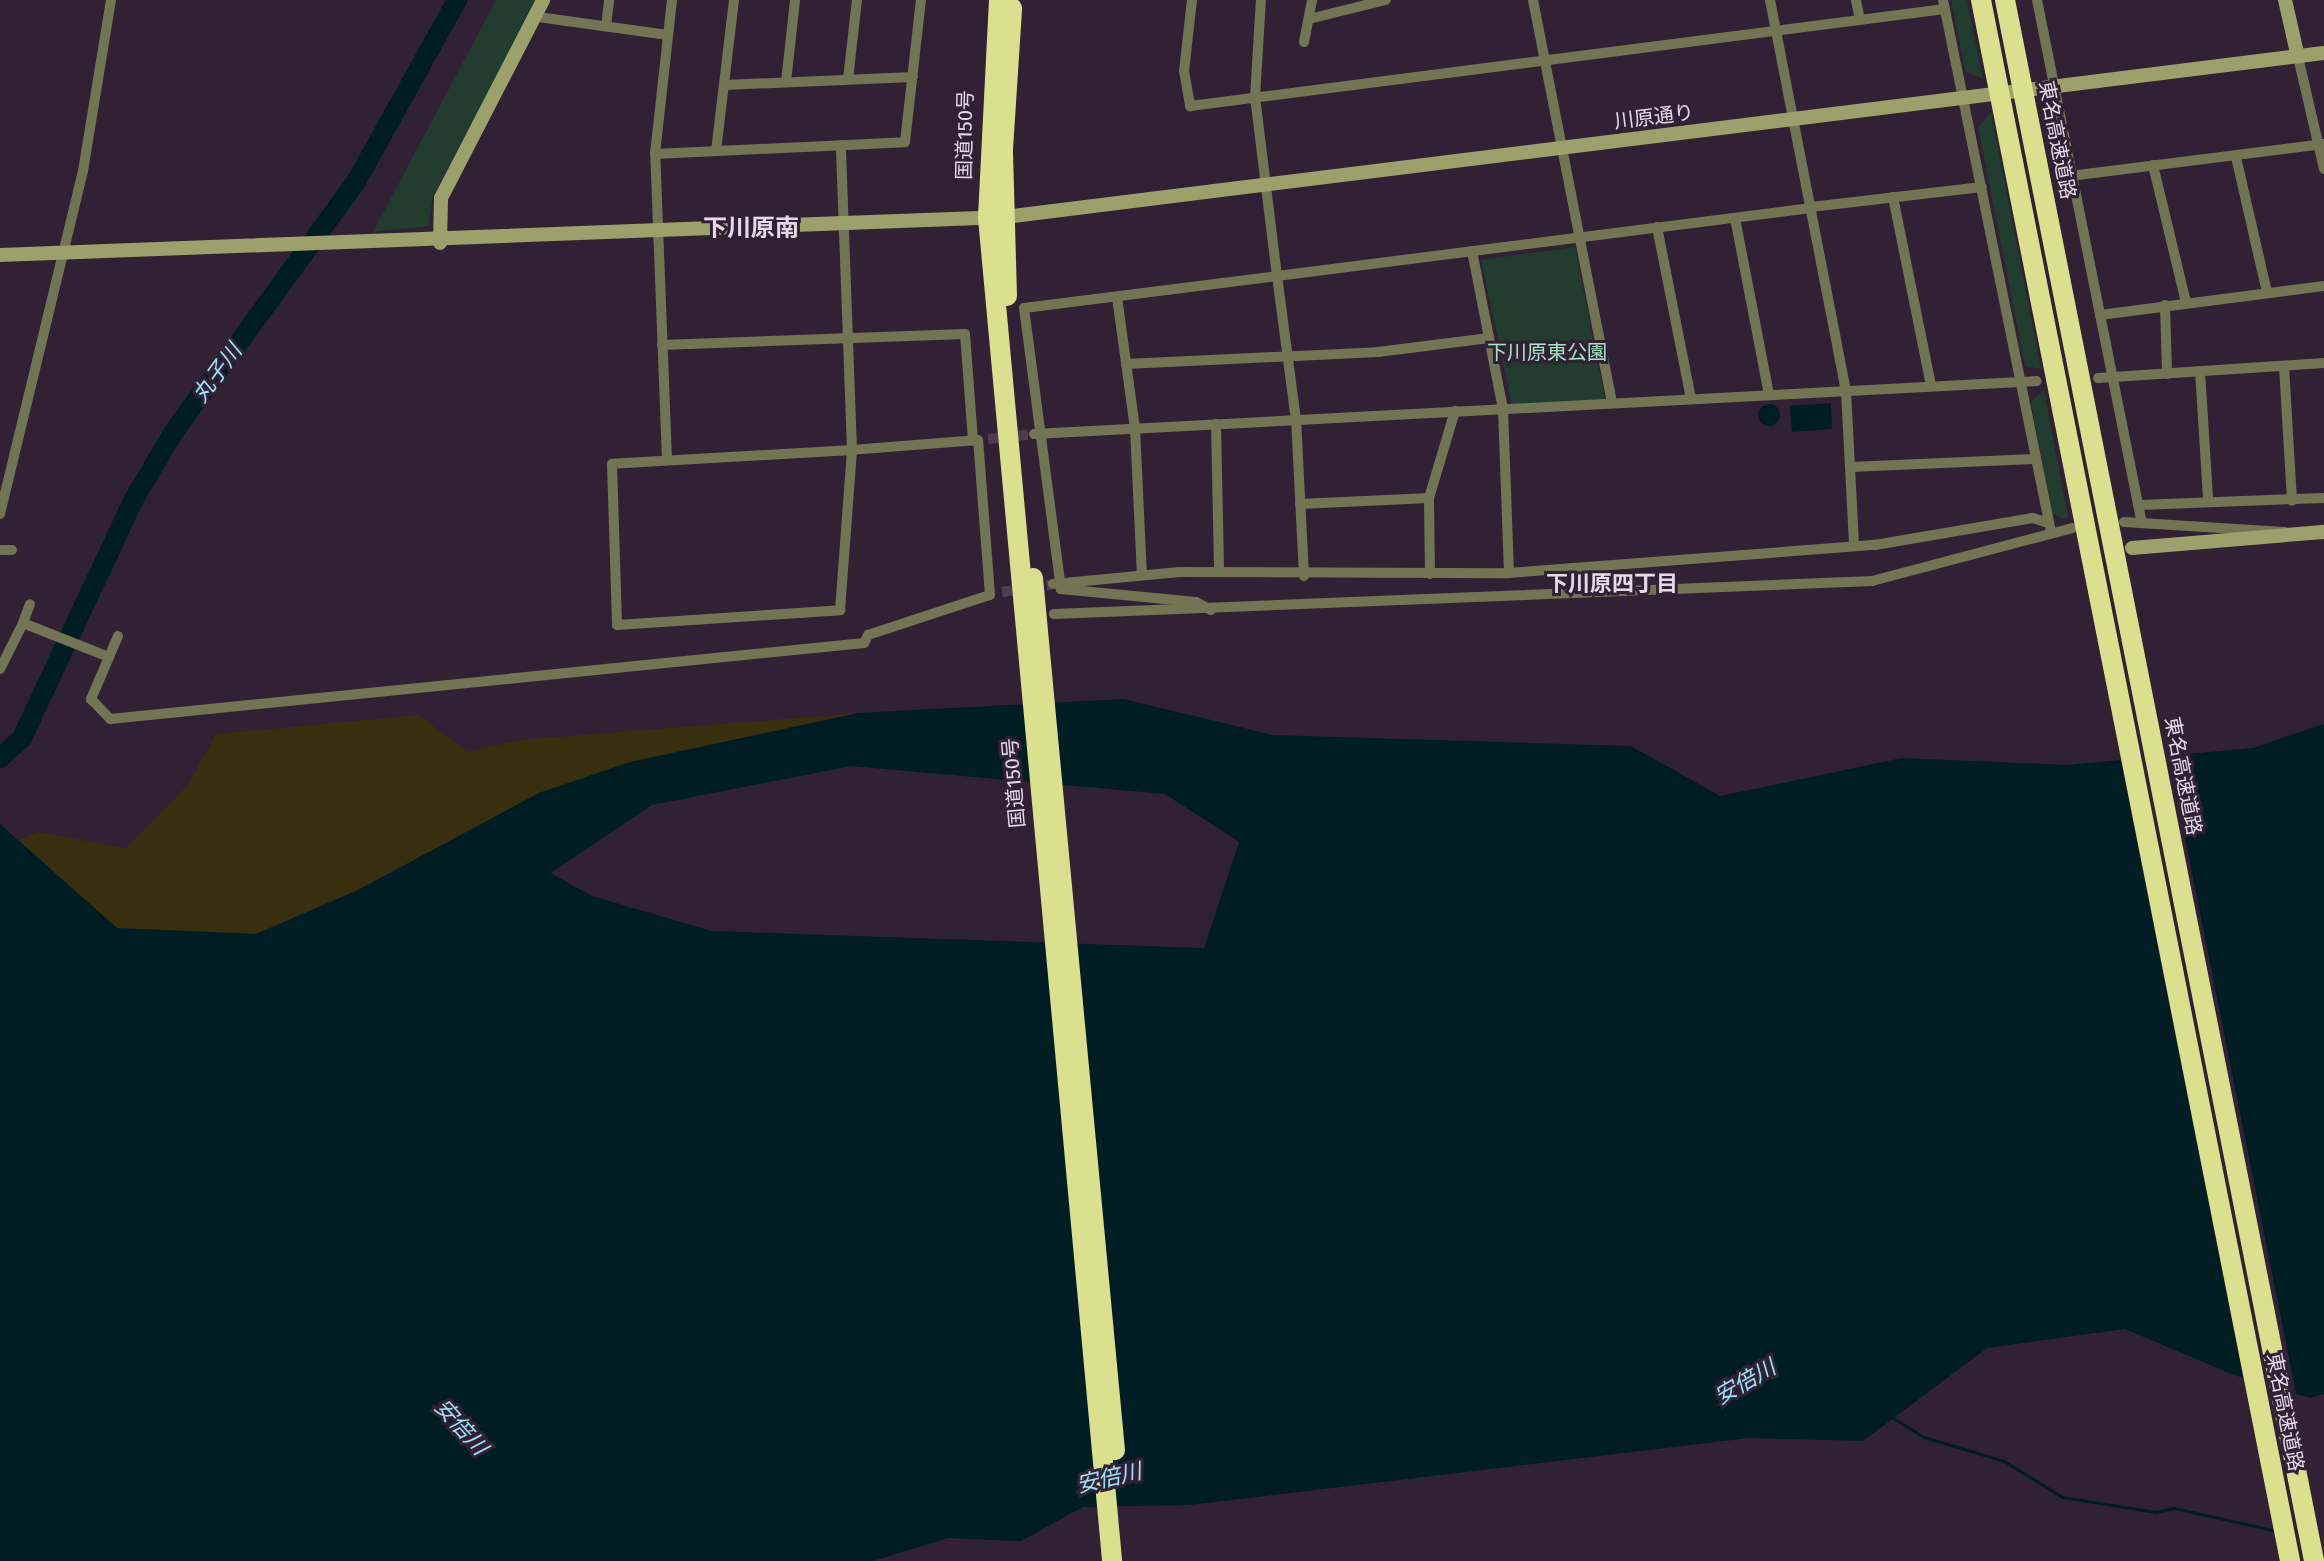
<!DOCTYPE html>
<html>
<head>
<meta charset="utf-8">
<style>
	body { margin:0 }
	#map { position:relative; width:2324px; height:1561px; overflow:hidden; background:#312134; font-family:"Fira Sans","Noto Sans JP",sans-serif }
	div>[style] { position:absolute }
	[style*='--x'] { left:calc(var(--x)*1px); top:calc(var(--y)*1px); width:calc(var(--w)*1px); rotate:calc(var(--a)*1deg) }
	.green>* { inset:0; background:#223c30 }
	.sand>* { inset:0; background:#372f0e }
	.water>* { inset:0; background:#011d24 }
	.round { border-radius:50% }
	.pier>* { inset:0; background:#312134 }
	.stream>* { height:3px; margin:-1.5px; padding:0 1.5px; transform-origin:1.5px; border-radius:1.5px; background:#011d24 }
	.river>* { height:20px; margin:-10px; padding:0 10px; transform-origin:10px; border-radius:10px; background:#011d24 }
	.street-tunnel>* { height:10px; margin-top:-5px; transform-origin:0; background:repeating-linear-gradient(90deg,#4c3d4f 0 10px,transparent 0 15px) }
	.street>* { height:10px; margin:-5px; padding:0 5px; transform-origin:5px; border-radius:5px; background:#727454 }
	.secondary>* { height:14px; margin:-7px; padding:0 7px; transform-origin:7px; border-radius:7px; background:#9ca06b }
	.highway>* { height:20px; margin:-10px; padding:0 10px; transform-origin:10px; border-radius:10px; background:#dae08d }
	span { translate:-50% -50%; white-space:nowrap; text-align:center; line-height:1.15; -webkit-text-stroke:6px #312134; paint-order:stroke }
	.street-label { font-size:20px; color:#e4dae6 }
	.park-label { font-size:20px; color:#a5e3c5 }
	.water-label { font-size:22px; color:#9ce3f8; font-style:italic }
	.neighbourhood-label { font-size:22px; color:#e4dae6; font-weight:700 }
	.quarter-label { font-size:24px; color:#e4dae6; font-weight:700 }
</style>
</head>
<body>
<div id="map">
	<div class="green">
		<i style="clip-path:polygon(496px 0,537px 0,433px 196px,428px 226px,373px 232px)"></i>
		<i style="clip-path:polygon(1951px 0,1967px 0,1983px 79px,1965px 71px)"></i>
		<i style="clip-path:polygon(1991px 112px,2041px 369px,2025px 366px,1978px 127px)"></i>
		<i style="clip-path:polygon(1575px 247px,1605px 399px,1512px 405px,1481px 260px)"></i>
		<i style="clip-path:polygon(2044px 390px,2068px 518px,2063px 519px,2051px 512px,2031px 402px)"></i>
	</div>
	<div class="sand">
		<i style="clip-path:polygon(858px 713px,630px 762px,539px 793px,358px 890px,256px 934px,117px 928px,19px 841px,37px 832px,126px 848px,188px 785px,216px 734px,418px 715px,468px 752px,519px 740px)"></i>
	</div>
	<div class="water">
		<i style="clip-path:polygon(1831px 403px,1832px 429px,1792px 432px,1790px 406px)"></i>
		<i class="round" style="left:1758px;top:404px;width:22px;height:22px"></i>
		<i style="clip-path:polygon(evenodd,1124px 699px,1273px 735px,1631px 746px,1720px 796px,1902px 758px,2067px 765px,2253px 748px,2324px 724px,2324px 1394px,2310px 1398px,2234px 1375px,2125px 1329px,1987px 1348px,1863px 1441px,1749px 1438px,1190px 1505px,1083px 1507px,1021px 1541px,948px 1538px,873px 1561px,0 1561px,0 824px,117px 928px,256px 934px,358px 890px,539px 793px,630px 762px,858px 713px,1124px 699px,851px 766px,1165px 794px,1239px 842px,1204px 948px,712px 931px,592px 896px,551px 873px,652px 805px,851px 766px)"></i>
	</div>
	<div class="pier">
		<i style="clip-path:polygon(2168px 752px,2297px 1398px,2244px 1383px,2120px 756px)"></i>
	</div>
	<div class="stream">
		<i style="--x:1890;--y:1416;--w:40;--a:32"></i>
		<i style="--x:1924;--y:1437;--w:84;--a:16.7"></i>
		<i style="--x:2004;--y:1461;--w:68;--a:31.8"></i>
		<i style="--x:2062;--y:1497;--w:95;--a:9.1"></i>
		<i style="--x:2156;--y:1512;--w:18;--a:-13"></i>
		<i style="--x:2174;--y:1508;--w:106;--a:12.6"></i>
	</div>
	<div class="river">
		<i style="--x:0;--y:758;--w:30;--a:-42"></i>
		<i style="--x:22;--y:738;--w:264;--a:-64.9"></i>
		<i style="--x:134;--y:499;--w:80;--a:-59.3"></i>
		<i style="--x:175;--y:430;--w:309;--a:-53.9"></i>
		<i style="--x:357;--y:180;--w:206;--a:-60.9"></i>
	</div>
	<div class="street-tunnel">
		<i style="--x:988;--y:439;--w:46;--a:-6.2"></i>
		<i style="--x:1002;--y:592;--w:52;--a:-8.9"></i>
	</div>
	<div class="street">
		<i style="--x:1192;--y:0;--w:71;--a:96.4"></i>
		<i style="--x:1184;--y:71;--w:36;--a:80"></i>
		<i style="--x:1190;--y:106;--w:761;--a:-7.32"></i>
		<i style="--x:1533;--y:0;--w:411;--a:78.9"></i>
		<i style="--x:1770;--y:0;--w:398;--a:79"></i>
		<i style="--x:1846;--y:391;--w:155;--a:87"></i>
		<i style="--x:1856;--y:0;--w:20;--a:79"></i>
		<i style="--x:1943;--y:0;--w:538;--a:78.52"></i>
		<i style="--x:2037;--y:0;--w:529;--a:78.67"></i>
		<i style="--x:538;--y:17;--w:131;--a:7.9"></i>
		<i style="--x:1313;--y:18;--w:75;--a:-13.9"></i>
		<i style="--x:606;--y:26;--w:26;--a:-83"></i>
		<i style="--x:1304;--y:42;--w:43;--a:-79.2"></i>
		<i style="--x:2298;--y:57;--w:115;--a:76.9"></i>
		<i style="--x:848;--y:79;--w:80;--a:-83.5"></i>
		<i style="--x:786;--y:82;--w:82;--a:-83.7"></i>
		<i style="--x:724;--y:85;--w:189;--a:-2.4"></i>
		<i style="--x:716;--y:151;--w:152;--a:-83.2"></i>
		<i style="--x:655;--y:154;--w:250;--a:-2.7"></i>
		<i style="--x:905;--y:142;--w:143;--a:-83.6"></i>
		<i style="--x:2236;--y:157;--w:139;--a:77.1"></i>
		<i style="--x:2153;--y:165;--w:141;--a:76.5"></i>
		<i style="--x:2070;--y:176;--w:256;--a:-7.2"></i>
		<i style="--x:1893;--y:197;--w:193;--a:78.6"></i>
		<i style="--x:1811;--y:207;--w:172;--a:-6.7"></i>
		<i style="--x:1735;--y:218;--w:180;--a:79.1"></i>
		<i style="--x:1657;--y:227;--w:175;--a:78.8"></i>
		<i style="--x:1472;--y:251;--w:161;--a:78.9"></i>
		<i style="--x:1503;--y:409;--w:164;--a:87.9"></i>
		<i style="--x:1117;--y:297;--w:132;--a:82.2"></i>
		<i style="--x:1135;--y:428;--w:146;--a:87.3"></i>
		<i style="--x:2165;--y:305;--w:69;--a:88.3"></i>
		<i style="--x:2100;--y:315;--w:226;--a:-7.4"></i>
		<i style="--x:662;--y:345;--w:303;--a:-2.1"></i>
		<i style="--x:965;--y:334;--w:107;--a:85.7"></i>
		<i style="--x:1126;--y:364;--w:252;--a:-2.7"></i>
		<i style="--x:1378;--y:352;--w:112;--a:-7.2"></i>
		<i style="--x:2284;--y:366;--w:135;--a:86.6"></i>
		<i style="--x:2200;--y:371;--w:128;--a:86.4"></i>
		<i style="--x:2098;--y:378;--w:226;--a:-3.8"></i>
		<i style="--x:1216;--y:424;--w:147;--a:88.8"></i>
		<i style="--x:1034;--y:434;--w:1004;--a:-3.02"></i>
		<i style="--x:667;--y:460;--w:306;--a:-92.2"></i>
		<i style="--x:655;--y:154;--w:155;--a:-83.7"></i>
		<i style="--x:1850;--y:467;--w:185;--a:-2.5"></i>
		<i style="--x:1300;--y:504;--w:129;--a:-2.7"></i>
		<i style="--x:2139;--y:505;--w:185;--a:-2.2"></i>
		<i style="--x:0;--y:514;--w:353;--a:-76.4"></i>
		<i style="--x:83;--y:171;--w:173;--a:-80.7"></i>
		<i style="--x:2124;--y:522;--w:161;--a:3.6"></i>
		<i style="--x:0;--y:550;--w:12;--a:0"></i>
		<i style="--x:1430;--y:574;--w:76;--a:-90.8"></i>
		<i style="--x:1429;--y:498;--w:91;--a:-73.4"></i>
		<i style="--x:1304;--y:576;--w:156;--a:-92.9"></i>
		<i style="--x:1296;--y:420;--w:145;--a:-97.5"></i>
		<i style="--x:1277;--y:276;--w:538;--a:-7.26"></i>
		<i style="--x:1053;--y:584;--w:127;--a:-5.4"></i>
		<i style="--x:1179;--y:572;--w:330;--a:0.2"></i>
		<i style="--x:1509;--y:573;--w:367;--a:-4.4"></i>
		<i style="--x:1875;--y:545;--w:160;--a:-9.7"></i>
		<i style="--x:2033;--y:518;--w:16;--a:18"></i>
		<i style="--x:1211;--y:610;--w:17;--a:-152"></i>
		<i style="--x:1196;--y:602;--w:136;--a:-174.5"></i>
		<i style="--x:1061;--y:589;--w:283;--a:-97.5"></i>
		<i style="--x:1024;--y:308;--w:255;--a:-7.2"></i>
		<i style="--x:1277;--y:276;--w:180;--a:-97"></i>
		<i style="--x:1255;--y:97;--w:97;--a:-86.5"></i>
		<i style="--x:1054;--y:614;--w:819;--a:-2.31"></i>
		<i style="--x:1872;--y:581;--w:207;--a:-14.8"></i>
		<i style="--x:23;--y:623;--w:20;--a:-70"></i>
		<i style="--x:118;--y:636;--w:69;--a:113.2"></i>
		<i style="--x:91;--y:699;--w:28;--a:46"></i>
		<i style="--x:110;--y:719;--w:758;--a:-5.76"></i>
		<i style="--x:864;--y:643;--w:9;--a:-63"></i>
		<i style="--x:868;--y:635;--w:128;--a:-18.2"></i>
		<i style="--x:990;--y:595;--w:155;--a:-94.4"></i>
		<i style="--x:978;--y:440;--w:126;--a:175.5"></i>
		<i style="--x:852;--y:450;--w:240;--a:176.7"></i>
		<i style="--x:612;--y:464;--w:161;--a:88.2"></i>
		<i style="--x:617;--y:625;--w:224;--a:-3.8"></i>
		<i style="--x:840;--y:610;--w:160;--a:-85.7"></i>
		<i style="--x:852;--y:450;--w:305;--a:-92.1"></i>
		<i style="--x:0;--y:669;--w:51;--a:-63.4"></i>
		<i style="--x:23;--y:623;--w:92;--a:21.6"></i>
	</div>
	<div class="secondary">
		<i style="--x:2285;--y:0;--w:58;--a:77.2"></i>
		<i style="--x:440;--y:243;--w:45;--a:-88.7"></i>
		<i style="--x:441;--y:198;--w:223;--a:-62.7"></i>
		<i style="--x:0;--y:255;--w:1006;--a:-2.17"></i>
		<i style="--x:1005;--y:217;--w:1329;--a:-7.09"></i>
		<i style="--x:2132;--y:548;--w:193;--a:-4.8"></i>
	</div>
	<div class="highway">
		<i style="--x:999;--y:0;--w:218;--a:92.9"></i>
		<i style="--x:988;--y:218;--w:1349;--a:84.72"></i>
		<i style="--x:1981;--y:0;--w:1591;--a:78.8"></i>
		<i style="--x:2005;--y:0;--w:1591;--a:78.8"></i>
		<i style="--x:1007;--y:296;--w:147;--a:-91.6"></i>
		<i style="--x:1003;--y:149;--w:141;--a:-86.3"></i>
		<i style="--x:1033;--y:578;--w:876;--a:84.63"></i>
	</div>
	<div class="street-label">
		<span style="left:1654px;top:117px;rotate:-7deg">川原通り</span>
		<span style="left:965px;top:135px;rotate:-89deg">国道150号</span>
		<span style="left:2057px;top:140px;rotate:79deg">東名高速道路</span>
		<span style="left:2183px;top:776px;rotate:79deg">東名高速道路</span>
		<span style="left:1014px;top:783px;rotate:-95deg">国道150号</span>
		<span style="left:2285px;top:1412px;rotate:79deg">東名高速道路</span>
	</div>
	<div class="park-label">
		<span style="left:1547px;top:352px">下川原東公園</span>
	</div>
	<div class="water-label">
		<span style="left:217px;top:373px;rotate:-54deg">丸子川</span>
		<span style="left:1745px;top:1382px;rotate:-30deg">安倍川</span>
		<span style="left:461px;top:1427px;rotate:48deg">安倍川</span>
		<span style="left:1109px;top:1478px;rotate:-13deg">安倍川</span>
	</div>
	<div class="neighbourhood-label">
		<span style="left:1612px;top:584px">下川原四丁目</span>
	</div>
	<div class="quarter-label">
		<span style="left:751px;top:229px">下川原南</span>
	</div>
</div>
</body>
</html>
